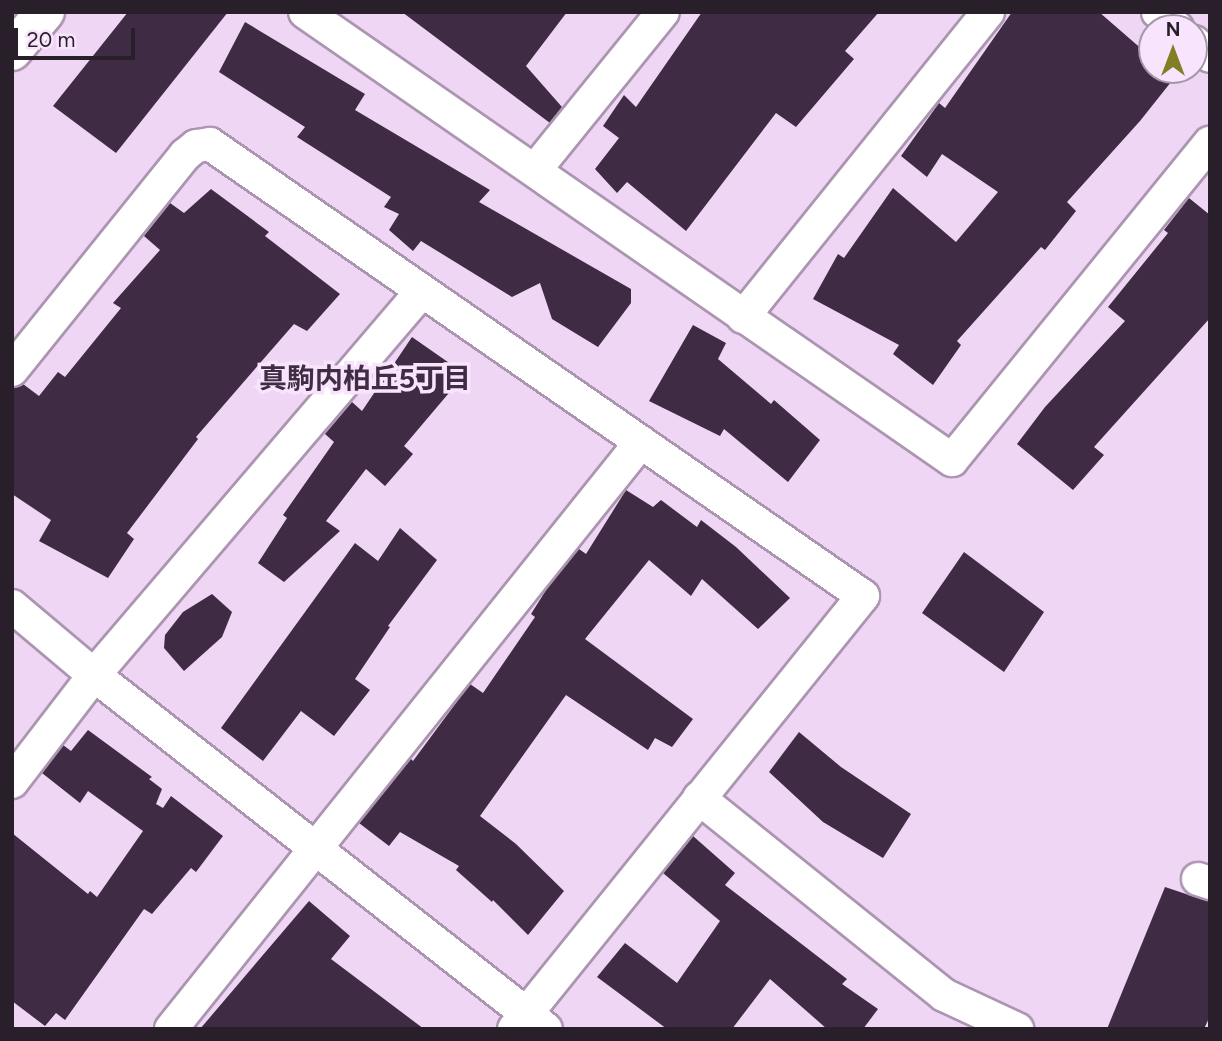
<!DOCTYPE html>
<html>
<head>
<meta charset="utf-8">
<style>
	body { margin:0 }
	#map { position:relative; width:1222px; height:1041px; overflow:hidden; background:#eed6f4; font-family:Figtree,"Noto Sans JP",sans-serif }
	div>[style] { position:absolute }
	[style*='--x'] { left:calc(var(--x)*1px); top:calc(var(--y)*1px); width:calc(var(--w)*1px); rotate:calc(var(--a)*1deg) }
	.building>* { inset:0; background:#3f2c44 }
	.roads { filter:drop-shadow(2px 0 #ac95b1) drop-shadow(-2px 0 #ac95b1) drop-shadow(0 2px #ac95b1) drop-shadow(0 -2px #ac95b1) }
	.minor>* { height:32px; margin:-16px; padding:0 16px; transform-origin:16px; border-radius:16px; background:#fff }
	.tertiary>* { height:38px; margin:-19px; padding:0 19px; transform-origin:19px; border-radius:19px; background:#fff }
	span { translate:-50% -50%; white-space:nowrap; text-align:center; line-height:1.15; -webkit-text-stroke:7px #f8e5fd; paint-order:stroke }
	.neighbourhood-label { font-size:28px; color:#402d44; font-weight:700 }
	.frame { position:absolute; inset:0; border:14px solid #281f2a; pointer-events:none }
	.north { position:absolute; left:1138px; top:14px; width:70px; height:70px; box-sizing:border-box; background:#f8e5fd; border:2px solid #a596a9; border-radius:50%; rotate:0deg; font-size:19px; font-weight:700; line-height:28px; text-align:center; color:#281f2a }
	.north::after { content:''; display:block; margin:auto; width:24px; height:32px; background:#827e25; clip-path:polygon(50% 0,100% 100%,50% 72%,0 100%) }
	.scale { position:absolute; left:14px; top:28px; width:121px; height:32px; box-sizing:border-box; border:4px solid #281f2a; border-top:0; padding-left:9px; font-size:21px; line-height:24px; white-space:nowrap; color:#281f2a; -webkit-text-stroke:5px #f8e5fd; paint-order:stroke }
</style>
</head>
<body>
<div id="map">
	<div class="building">
		<i style="clip-path:polygon(128px 12px,228px 12px,116px 153px,53px 106px)"></i>
		<i style="clip-path:polygon(402px 12px,567px 12px,526px 66px,562px 107px,550px 123px)"></i>
		<i style="clip-path:polygon(702px 12px,879px 12px,845px 51px,854px 59px,796px 127px,776px 113px,686px 231px,627px 182px,617px 193px,595px 169px,619px 138px,603px 126px,624px 95px,636px 107px)"></i>
		<i style="clip-path:polygon(1012px 12px,1099px 12px,1152px 58px,1152px 70px,1166px 70px,1175px 77px,1140px 121px,1067px 202px,1076px 211px,1045px 250px,1041px 247px,957px 341px,961px 345px,933px 385px,893px 354px,899px 345px,813px 299px,838px 254px,844px 258px,893px 188px,956px 242px,998px 192px,942px 154px,927px 177px,901px 156px,939px 103px,945px 108px)"></i>
		<i style="clip-path:polygon(245px 22px,365px 94px,355px 110px,490px 190px,479px 202px,631px 289px,631px 303px,598px 347px,552px 319px,540px 283px,512px 297px,421px 241px,413px 251px,389px 230px,399px 214px,384px 207px,391px 197px,297px 137px,305px 127px,219px 72px)"></i>
		<i style="clip-path:polygon(211px 189px,269px 232px,265px 236px,340px 294px,307px 331px,294px 324px,196px 437px,198px 439px,127px 533px,134px 539px,108px 578px,39px 541px,51px 520px,12px 494px,12px 388px,23px 384px,39px 396px,58px 372px,65px 377px,121px 308px,113px 303px,160px 250px,144px 236px,170px 203px,184px 213px)"></i>
		<i style="clip-path:polygon(1189px 198px,1210px 215px,1210px 318px,1094px 447px,1104px 455px,1073px 490px,1017px 444px,1045px 407px,1125px 321px,1108px 307px,1168px 233px,1164px 230px)"></i>
		<i style="clip-path:polygon(693px 325px,726px 343px,718px 359px,771px 404px,774px 400px,820px 440px,788px 482px,724px 429px,720px 436px,649px 401px)"></i>
		<i style="clip-path:polygon(412px 337px,465px 374px,404px 446px,413px 454px,385px 486px,366px 469px,326px 521px,340px 531px,284px 582px,258px 563px,287px 518px,283px 515px,334px 442px,325px 434px,352px 402px,362px 411px)"></i>
		<i style="clip-path:polygon(626px 490px,653px 507px,661px 500px,697px 527px,701px 520px,736px 547px,790px 598px,758px 629px,702px 579px,691px 596px,649px 560px,585px 639px,693px 719px,672px 747px,655px 738px,648px 750px,566px 695px,480px 816px,516px 844px,564px 891px,528px 935px,493px 900px,492px 902px,456px 870px,459px 866px,400px 832px,389px 846px,359px 823px,411px 759px,413px 761px,470px 684px,483px 693px,535px 617px,531px 614px,548px 587px,579px 549px,586px 554px)"></i>
		<i style="clip-path:polygon(400px 528px,437px 560px,388px 626px,390px 627px,355px 679px,370px 690px,334px 736px,301px 711px,263px 761px,221px 728px,355px 543px,378px 561px)"></i>
		<i style="clip-path:polygon(964px 552px,1044px 612px,1004px 672px,922px 613px)"></i>
		<i style="clip-path:polygon(212px 594px,232px 612px,222px 637px,184px 671px,164px 648px,165px 635px,183px 612px)"></i>
		<i style="clip-path:polygon(88px 730px,152px 777px,149px 779px,162px 789px,156px 804px,163px 808px,171px 796px,223px 836px,196px 872px,191px 868px,152px 914px,144px 909px,65px 1020px,56px 1013px,45px 1026px,12px 1001px,12px 833px,88px 894px,90px 891px,97px 897px,143px 831px,88px 791px,80px 803px,42px 773px,63px 745px,71px 751px)"></i>
		<i style="clip-path:polygon(799px 732px,841px 767px,911px 814px,883px 858px,823px 822px,769px 772px)"></i>
		<i style="clip-path:polygon(693px 836px,735px 873px,725px 885px,847px 979px,842px 984px,878px 1009px,863px 1029px,827px 1029px,770px 979px,732px 1029px,667px 1029px,597px 977px,625px 943px,677px 983px,720px 921px,663px 873px)"></i>
		<i style="clip-path:polygon(1165px 887px,1210px 902px,1210px 1016px,1204px 1029px,1107px 1029px)"></i>
		<i style="clip-path:polygon(309px 901px,350px 936px,331px 959px,424px 1029px,200px 1029px)"></i>
	</div>
	<div class="roads">
		<div class="minor">
			<i style="--x:305;--y:12;--w:787;--a:34.7"></i>
			<i style="--x:952;--y:460;--w:409;--a:-50.9"></i>
			<i style="--x:1158;--y:12;--w:25;--a:40"></i>
			<i style="--x:1194;--y:42;--w:21;--a:41"></i>
			<i style="--x:535;--y:170;--w:203;--a:-51"></i>
			<i style="--x:743;--y:317;--w:391;--a:-51.2"></i>
			<i style="--x:12;--y:370;--w:276;--a:-51.2"></i>
			<i style="--x:185;--y:155;--w:14;--a:-39"></i>
			<i style="--x:196;--y:146;--w:14;--a:-8"></i>
			<i style="--x:210;--y:144;--w:794;--a:34.69"></i>
			<i style="--x:863;--y:596;--w:556;--a:128.87"></i>
			<i style="--x:12;--y:606;--w:107;--a:40.1"></i>
			<i style="--x:94;--y:675;--w:574;--a:38.07"></i>
			<i style="--x:12;--y:782;--w:135;--a:-52.5"></i>
			<i style="--x:94;--y:675;--w:505;--a:-49.5"></i>
			<i style="--x:699;--y:798;--w:314;--a:38.8"></i>
			<i style="--x:944;--y:995;--w:81;--a:25"></i>
			<i style="--x:1198;--y:879;--w:13;--a:18"></i>
			<i style="--x:171;--y:1029;--w:752;--a:-51.32"></i>
		</div>
		<div class="tertiary">
			<i style="--x:12;--y:51;--w:51;--a:-49.8"></i>
		</div>
	</div>
	<div class="neighbourhood-label">
		<span style="left:365px;top:378px">真駒内柏丘5丁目</span>
	</div>
	<div class="frame"></div>
	<div class="north">N</div>
	<div class="scale">20 m</div>
</div>
</body>
</html>
